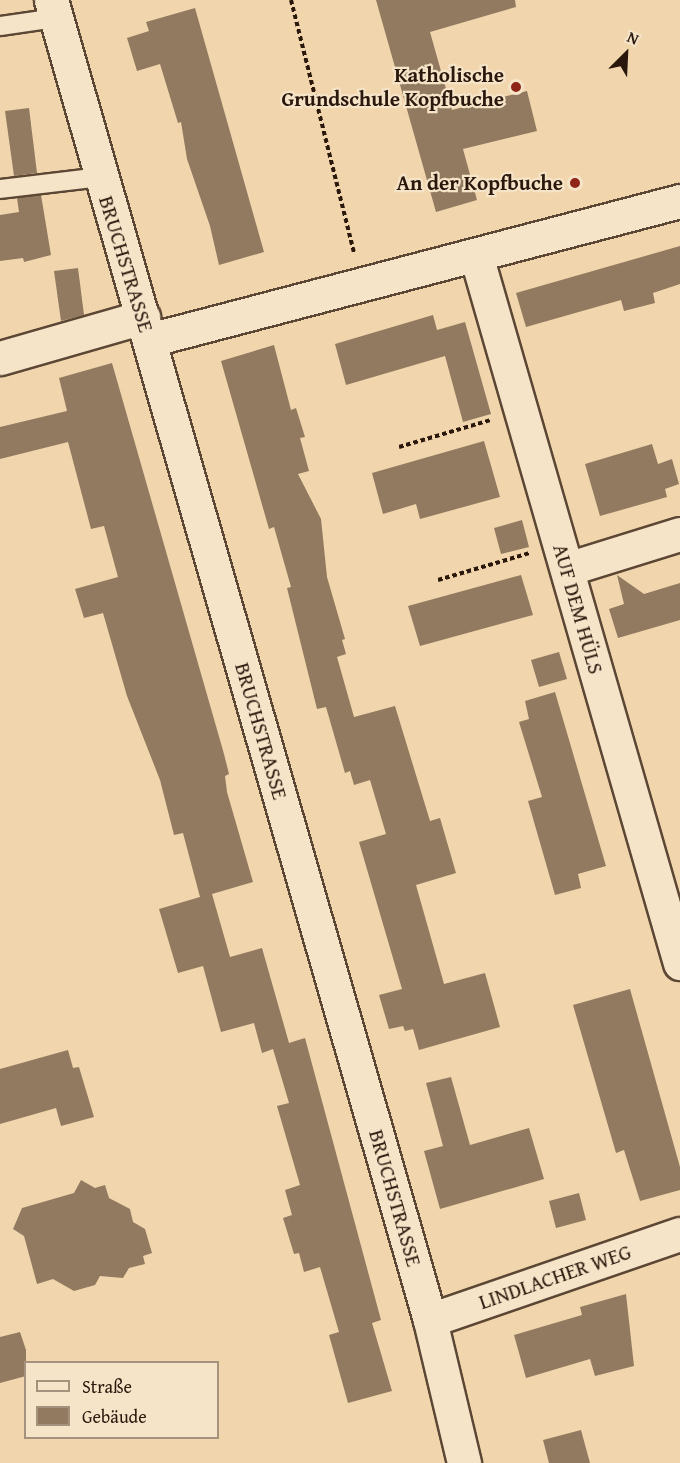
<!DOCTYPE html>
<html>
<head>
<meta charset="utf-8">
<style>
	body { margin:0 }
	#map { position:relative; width:680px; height:1463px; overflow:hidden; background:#f1d5ac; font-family:"Gentium Book Plus",serif }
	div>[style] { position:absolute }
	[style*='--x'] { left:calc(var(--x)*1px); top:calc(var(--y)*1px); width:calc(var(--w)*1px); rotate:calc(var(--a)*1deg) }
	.building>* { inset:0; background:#917a5f }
	.path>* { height:4px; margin-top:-2px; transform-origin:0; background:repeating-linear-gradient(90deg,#2a180c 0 4.5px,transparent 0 7.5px) }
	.roads { filter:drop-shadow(2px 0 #5c4734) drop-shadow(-2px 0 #5c4734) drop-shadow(0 2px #5c4734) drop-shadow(0 -2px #5c4734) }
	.service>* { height:18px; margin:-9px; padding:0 9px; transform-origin:9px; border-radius:9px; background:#f6e4c9 }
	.minor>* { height:33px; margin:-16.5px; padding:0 16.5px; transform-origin:16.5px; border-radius:16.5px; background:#f6e4c9 }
	.dots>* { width:16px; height:16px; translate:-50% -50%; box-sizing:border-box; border:3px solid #f6e4c9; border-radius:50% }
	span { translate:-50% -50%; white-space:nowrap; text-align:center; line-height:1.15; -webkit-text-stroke:4.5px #f6e4c9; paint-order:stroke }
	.poi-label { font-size:21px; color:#2a180c; font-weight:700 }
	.right { translate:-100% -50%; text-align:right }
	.street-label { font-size:21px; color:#2a180c }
	.legend { position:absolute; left:24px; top:1361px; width:195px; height:78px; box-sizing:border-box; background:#f6e4c9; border:2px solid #a4927d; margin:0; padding:8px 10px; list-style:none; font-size:18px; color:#2a180c }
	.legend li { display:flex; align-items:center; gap:12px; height:30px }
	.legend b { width:30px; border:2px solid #a4927d }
	.north { position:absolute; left:596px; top:24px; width:60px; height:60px; -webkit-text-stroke:4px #f6e4c9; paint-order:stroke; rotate:24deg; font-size:16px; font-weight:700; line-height:24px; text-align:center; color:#2a180c }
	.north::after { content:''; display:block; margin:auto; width:21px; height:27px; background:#2a180c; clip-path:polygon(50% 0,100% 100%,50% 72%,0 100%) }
</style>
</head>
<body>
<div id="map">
	<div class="building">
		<i style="clip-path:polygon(376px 0,515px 0,516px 7px,430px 32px,452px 110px,527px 91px,537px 131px,463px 149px,477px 200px,436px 212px)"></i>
		<i style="clip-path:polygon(195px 8px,264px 252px,219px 265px,210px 226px,187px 159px,181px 122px,178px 123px,160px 64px,137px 71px,127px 38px,149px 31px,146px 22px)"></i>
		<i style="clip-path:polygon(29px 108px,37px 173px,14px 176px,5px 111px)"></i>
		<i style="clip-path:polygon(41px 195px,51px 255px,24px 262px,23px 258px,0 261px,0 215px,19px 212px,17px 198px)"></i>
		<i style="clip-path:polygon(680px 246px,680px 284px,653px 293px,655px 303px,624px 311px,621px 300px,526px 327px,516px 293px)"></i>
		<i style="clip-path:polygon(78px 268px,84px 315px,61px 321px,54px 271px)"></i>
		<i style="clip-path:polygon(433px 315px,437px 330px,465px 322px,491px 414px,463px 422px,445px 356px,346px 385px,335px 344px)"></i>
		<i style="clip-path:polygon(274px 345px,291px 410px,296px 408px,305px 437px,300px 438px,309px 471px,298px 474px,321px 519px,327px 577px,345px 639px,342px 640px,346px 654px,337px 657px,354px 717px,395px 706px,430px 821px,440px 818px,456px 873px,416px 885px,444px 984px,485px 973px,500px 1027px,419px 1050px,413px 1029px,405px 1031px,403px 1026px,389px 1029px,379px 995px,402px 989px,359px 842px,386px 834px,370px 780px,354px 785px,350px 771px,345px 773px,326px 707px,317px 709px,287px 588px,291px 587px,274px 527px,269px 529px,221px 361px)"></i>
		<i style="clip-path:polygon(112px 363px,224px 754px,229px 774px,225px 776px,227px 792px,253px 882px,212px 894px,230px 957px,262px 948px,289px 1043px,305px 1038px,381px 1320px,372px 1323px,392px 1391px,348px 1403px,329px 1335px,339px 1332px,320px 1267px,304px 1272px,299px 1253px,294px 1254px,283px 1218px,292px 1215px,285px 1190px,300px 1185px,277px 1106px,289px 1103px,273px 1049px,262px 1053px,254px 1023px,221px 1032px,203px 966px,178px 973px,159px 909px,200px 897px,183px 833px,174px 835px,160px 780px,127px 696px,103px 613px,84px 618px,75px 589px,118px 577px,104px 526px,91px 529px,68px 442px,0 459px,0 427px,67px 411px,59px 378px)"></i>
		<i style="clip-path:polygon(484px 441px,500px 497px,420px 519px,416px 504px,383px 514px,372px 473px)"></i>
		<i style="clip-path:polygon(652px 444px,658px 464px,672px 459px,679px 484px,665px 489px,667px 497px,600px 516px,585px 464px)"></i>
		<i style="clip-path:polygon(522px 520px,529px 547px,501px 554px,494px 528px)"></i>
		<i style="clip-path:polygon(521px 575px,533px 615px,420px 646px,408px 606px)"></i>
		<i style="clip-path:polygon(617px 575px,644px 594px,680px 583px,680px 620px,618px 638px,609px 609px,624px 604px)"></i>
		<i style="clip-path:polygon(559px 652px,567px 679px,539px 687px,531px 660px)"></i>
		<i style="clip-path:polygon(555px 692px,606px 866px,578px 874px,581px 888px,555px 895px,528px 801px,542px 797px,519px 722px,529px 719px,525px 701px)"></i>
		<i style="clip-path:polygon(630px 989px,680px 1167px,680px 1190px,640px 1201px,624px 1150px,616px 1153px,573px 1005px)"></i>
		<i style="clip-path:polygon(68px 1050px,73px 1068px,79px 1067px,94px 1117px,61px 1126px,56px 1108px,0 1124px,0 1069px)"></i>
		<i style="clip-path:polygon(451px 1077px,470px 1145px,529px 1128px,544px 1179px,440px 1209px,424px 1151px,443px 1146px,426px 1083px)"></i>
		<i style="clip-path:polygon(81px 1180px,95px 1188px,105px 1185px,109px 1198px,130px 1209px,133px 1222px,145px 1229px,152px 1253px,143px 1256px,145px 1264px,129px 1268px,123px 1278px,100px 1276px,95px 1285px,74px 1291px,53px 1279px,37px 1284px,24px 1236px,13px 1229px,22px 1208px,74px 1193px)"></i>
		<i style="clip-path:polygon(579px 1193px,586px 1220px,556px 1228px,549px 1201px)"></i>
		<i style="clip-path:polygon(626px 1294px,634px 1366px,595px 1376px,590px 1359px,526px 1378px,514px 1335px,582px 1315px,580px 1307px)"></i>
		<i style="clip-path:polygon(20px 1332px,26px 1350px,26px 1376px,0 1383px,0 1337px)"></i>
		<i style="clip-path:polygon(581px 1430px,590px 1463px,549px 1463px,543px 1440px)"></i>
	</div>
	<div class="path">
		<i style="--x:291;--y:0;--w:260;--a:76"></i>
		<i style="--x:399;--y:447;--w:96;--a:-16.4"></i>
		<i style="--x:438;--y:580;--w:96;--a:-16.4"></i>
	</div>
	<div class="roads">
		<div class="service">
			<i style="--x:0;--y:26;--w:57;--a:-8.1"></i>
			<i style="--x:0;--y:189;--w:101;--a:-6.8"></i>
		</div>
		<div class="minor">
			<i style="--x:51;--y:0;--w:1373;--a:73.98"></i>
			<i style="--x:430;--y:1320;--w:147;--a:76.6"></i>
			<i style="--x:476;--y:255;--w:737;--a:73.93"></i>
			<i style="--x:149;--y:340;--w:549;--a:-14.67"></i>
			<i style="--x:0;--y:358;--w:149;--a:-16"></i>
			<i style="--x:567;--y:569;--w:118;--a:-17.2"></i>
			<i style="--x:430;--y:1320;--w:264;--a:-19"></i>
		</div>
	</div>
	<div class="dots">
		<i style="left:516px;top:87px;background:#8f2418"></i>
		<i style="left:575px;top:183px;background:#8f2418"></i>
	</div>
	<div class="poi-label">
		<span class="right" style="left:504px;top:87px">Katholische<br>Grundschule Kopfbuche</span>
		<span class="right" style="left:563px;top:183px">An der Kopfbuche</span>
	</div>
	<div class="street-label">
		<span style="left:126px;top:264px;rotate:73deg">BRUCHSTRASSE</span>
		<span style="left:578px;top:609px;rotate:74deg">AUF DEM HÜLS</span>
		<span style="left:261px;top:731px;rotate:74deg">BRUCHSTRASSE</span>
		<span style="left:395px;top:1198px;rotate:74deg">BRUCHSTRASSE</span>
		<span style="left:555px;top:1277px;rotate:-19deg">LINDLACHER WEG</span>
	</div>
	<ul class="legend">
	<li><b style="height:8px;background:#f6e4c9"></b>Straße</li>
	<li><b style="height:16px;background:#917a5f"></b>Gebäude</li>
	</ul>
	<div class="north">N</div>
</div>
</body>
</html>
